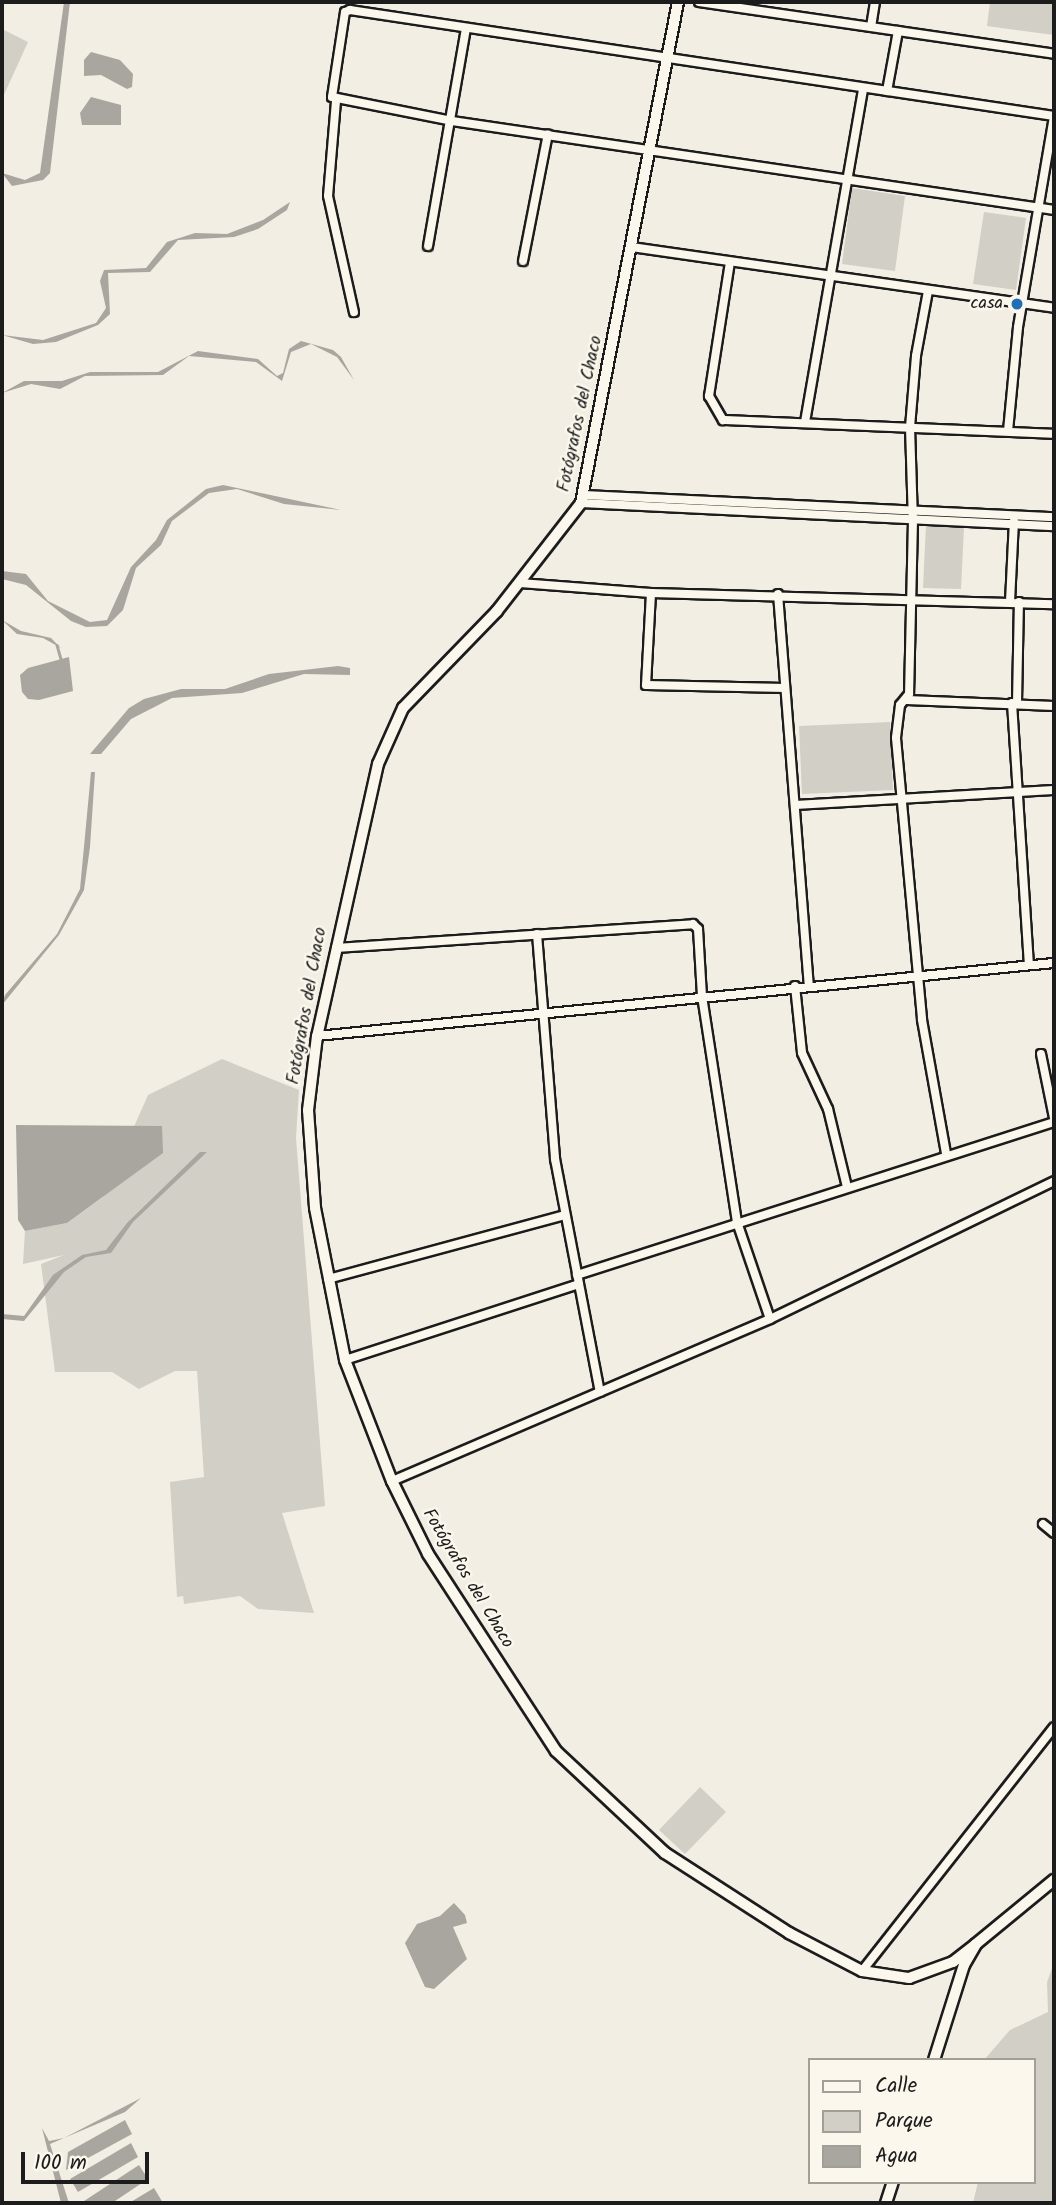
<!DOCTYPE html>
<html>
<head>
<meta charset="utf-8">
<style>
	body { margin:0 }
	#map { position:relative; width:1056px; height:2205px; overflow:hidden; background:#f2eee4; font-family:Kalam,sans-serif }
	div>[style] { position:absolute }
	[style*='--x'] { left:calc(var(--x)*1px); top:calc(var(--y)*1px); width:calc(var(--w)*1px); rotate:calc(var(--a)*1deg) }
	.green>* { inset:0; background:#d2cfc6 }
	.water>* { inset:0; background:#a9a6a0 }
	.stream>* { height:2.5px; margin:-1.25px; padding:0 1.25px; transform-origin:1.25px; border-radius:1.25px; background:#a9a6a0 }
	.roads { filter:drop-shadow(2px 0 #1c1c1c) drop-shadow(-2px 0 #1c1c1c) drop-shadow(0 2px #1c1c1c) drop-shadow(0 -2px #1c1c1c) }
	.street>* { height:8px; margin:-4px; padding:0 4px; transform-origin:4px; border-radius:4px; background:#fbf7ec }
	.secondary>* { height:10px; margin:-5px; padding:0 5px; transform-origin:5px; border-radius:5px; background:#fbf7ec }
	.dots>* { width:19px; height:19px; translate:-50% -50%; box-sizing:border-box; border:4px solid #fbf7ec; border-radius:50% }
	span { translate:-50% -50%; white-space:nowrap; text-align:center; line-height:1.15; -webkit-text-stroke:5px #fbf7ec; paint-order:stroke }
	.poi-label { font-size:18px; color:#1c1c1c }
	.right { translate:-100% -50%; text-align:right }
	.street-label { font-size:18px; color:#1c1c1c }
	.frame { position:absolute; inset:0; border:4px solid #1c1c1c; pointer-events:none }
	.legend { position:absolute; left:808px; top:2058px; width:228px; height:126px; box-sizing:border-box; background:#fbf7ec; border:2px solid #a29f99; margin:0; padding:9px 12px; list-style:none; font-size:21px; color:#1c1c1c }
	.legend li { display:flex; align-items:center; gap:14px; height:35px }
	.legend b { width:35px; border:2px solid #a29f99 }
	.scale { position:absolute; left:21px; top:2152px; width:128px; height:32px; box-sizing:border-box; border:4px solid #1c1c1c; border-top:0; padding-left:9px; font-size:21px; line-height:24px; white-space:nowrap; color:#1c1c1c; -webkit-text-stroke:5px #fbf7ec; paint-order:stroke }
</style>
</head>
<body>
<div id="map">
	<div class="green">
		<i style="clip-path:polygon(990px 2px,1054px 2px,1054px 35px,987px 26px)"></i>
		<i style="clip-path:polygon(2px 29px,28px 42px,2px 99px)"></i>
		<i style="clip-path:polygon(852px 188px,905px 196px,895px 271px,842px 264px)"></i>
		<i style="clip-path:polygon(984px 212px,1026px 218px,1016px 290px,973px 284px)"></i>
		<i style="clip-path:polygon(926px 525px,964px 527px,961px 589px,923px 588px)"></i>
		<i style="clip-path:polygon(890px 722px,893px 790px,802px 794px,799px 726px)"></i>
		<i style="clip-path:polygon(222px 1059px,299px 1090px,296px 1138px,325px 1506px,282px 1513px,314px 1613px,258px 1609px,240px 1596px,184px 1604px,183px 1596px,177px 1597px,170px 1482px,204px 1477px,197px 1371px,175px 1371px,139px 1389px,112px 1372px,55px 1372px,41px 1264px,64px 1255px,23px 1264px,25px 1231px,67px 1223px,103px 1197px,148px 1095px)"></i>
		<i style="clip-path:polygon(700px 1787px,726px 1812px,685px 1854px,659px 1830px)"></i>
		<i style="clip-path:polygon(1054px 1963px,1054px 2203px,973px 2203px,978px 2182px,1033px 2182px,1033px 2060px,984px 2060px,1010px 2030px,1048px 2012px,1047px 1982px)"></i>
	</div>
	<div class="water">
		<i style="clip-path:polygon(64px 2px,70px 2px,50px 173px,43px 180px,12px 186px,2px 173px,25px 180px,40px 173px)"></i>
		<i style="clip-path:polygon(91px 52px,120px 60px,133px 74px,132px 87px,127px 89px,101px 75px,84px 76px,84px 60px)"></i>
		<i style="clip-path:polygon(91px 97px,121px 105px,121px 125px,82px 125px,80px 113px)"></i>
		<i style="clip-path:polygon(290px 202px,287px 210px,258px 229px,234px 237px,178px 240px,150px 272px,108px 273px,110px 314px,98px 325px,56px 342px,33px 344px,2px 335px,43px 340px,96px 323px,106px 308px,100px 281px,104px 270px,146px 268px,167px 242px,195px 233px,227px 234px,263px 220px)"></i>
		<i style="clip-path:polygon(301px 341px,333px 350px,341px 357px,354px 380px,337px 357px,311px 344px,291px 352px,282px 381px,256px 362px,189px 356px,163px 375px,85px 376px,60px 389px,31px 384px,2px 393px,24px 381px,62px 381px,90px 372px,158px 372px,198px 351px,258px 359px,277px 376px,283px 373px,289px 349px)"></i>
		<i style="clip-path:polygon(223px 485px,341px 510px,284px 504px,237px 489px,209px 493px,172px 521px,161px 545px,136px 568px,123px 610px,107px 626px,86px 627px,71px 621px,26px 585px,2px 579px,2px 571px,26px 574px,48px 601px,90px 622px,107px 620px,131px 567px,156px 540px,167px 520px,206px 489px)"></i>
		<i style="clip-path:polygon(2px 620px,21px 631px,51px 638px,61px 648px,43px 638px,17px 634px)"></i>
		<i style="clip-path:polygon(69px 657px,73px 691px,39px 700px,28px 699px,22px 692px,20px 675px,28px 668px)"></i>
		<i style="clip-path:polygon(338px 666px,350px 668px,350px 675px,304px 674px,242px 693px,172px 698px,131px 719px,101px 754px,90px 754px,129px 708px,144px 699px,181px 689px,225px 689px,269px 674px)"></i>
		<i style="clip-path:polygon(91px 772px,95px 772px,90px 847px,84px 890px,59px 935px,2px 1005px,5px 995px,57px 934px,80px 889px)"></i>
		<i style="clip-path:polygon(16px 1125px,162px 1126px,163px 1153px,67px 1223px,25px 1231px,18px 1220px)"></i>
		<i style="clip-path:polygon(200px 1152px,207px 1152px,133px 1222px,111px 1253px,86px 1257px,64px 1272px,24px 1321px,2px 1319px,2px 1314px,24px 1316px,53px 1275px,82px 1255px,106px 1250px,127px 1223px)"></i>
		<i style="clip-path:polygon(454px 1903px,465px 1915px,467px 1923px,453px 1927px,467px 1959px,434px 1989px,425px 1987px,405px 1943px,417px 1924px,440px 1916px)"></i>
		<i style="clip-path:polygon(141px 2098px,125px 2112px,50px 2144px,69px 2203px,61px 2203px,42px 2128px,49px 2141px,64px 2138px)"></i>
		<i style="clip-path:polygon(125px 2120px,132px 2134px,66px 2170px,68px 2152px)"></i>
		<i style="clip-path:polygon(131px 2143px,138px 2157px,78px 2192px,70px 2179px)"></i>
		<i style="clip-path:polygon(139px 2165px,148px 2179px,112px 2203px,81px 2203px)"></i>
		<i style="clip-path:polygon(154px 2188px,163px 2203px,129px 2203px)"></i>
	</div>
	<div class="stream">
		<i style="--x:57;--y:645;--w:18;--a:74"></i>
	</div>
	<div class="roads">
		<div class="street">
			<i style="--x:699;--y:2;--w:359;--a:8.3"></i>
			<i style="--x:871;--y:27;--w:25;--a:-81"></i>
			<i style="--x:887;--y:91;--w:61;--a:-79.6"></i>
			<i style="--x:336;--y:101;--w:95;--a:94.8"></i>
			<i style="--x:328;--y:196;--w:119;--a:77.4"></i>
			<i style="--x:1054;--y:116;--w:712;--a:-171.44"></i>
			<i style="--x:350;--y:10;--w:5;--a:158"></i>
			<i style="--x:345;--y:12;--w:86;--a:98.7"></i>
			<i style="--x:332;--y:97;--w:122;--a:11.3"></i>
			<i style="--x:452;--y:121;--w:609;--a:8.41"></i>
			<i style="--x:428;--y:246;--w:220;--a:-80.1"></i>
			<i style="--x:632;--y:247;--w:426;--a:8.2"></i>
			<i style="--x:523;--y:261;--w:129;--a:-78.9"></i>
			<i style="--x:730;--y:262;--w:136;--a:98.9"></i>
			<i style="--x:709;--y:396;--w:28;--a:60"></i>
			<i style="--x:723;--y:420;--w:331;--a:2.4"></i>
			<i style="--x:928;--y:291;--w:66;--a:100.5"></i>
			<i style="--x:916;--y:356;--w:71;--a:94.8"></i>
			<i style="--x:910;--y:427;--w:93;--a:88.2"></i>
			<i style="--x:913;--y:520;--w:174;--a:91.3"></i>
			<i style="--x:909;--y:694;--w:14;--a:129"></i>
			<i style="--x:900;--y:705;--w:33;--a:97"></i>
			<i style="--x:896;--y:738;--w:283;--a:84.7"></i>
			<i style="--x:922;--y:1020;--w:136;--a:79.8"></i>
			<i style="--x:805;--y:422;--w:339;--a:-80.1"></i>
			<i style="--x:1008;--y:431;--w:104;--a:-84.5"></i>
			<i style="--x:1018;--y:327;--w:214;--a:-80.3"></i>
			<i style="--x:584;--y:495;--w:471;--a:2.7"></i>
			<i style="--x:581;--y:503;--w:474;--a:2.8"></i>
			<i style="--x:520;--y:583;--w:131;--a:4.4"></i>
			<i style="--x:651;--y:593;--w:403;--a:1.6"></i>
			<i style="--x:651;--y:593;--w:92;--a:93.1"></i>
			<i style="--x:646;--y:685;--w:139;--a:1.2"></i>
			<i style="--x:778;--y:594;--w:392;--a:85.5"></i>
			<i style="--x:1010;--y:602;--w:81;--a:-87.2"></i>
			<i style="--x:907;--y:700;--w:147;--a:2.3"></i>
			<i style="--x:1012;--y:703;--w:262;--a:86.3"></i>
			<i style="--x:1017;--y:703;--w:101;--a:-88.9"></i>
			<i style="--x:795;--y:805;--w:259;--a:-3.3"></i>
			<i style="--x:537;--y:934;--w:226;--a:85.4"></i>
			<i style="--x:555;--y:1159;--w:237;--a:79.1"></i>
			<i style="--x:336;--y:948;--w:358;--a:-3.8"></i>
			<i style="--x:693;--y:924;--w:7;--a:45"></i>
			<i style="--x:698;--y:929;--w:67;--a:86.6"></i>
			<i style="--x:702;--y:996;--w:229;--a:81.2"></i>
			<i style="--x:737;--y:1222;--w:102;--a:71.2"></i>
			<i style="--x:795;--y:986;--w:67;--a:84"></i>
			<i style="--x:802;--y:1053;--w:62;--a:65.1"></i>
			<i style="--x:828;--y:1109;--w:80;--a:76.3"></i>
			<i style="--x:317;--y:1036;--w:741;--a:-5.66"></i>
			<i style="--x:1041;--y:1054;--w:65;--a:78.5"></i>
			<i style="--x:577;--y:1275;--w:501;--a:-17.78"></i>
			<i style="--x:328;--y:1279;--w:245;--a:-15.1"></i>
			<i style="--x:345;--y:1360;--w:246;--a:-18"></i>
			<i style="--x:392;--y:1481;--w:411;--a:-23.2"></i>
			<i style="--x:770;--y:1319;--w:316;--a:-25.9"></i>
			<i style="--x:1043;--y:1524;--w:14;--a:39"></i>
			<i style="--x:862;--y:1971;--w:310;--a:-51.8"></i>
		</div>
		<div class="secondary">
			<i style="--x:678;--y:2;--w:510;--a:100.96"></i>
			<i style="--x:581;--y:503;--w:137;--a:127.9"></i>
			<i style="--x:497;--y:611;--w:135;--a:134.1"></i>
			<i style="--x:403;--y:708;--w:61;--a:114.1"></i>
			<i style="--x:378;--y:764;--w:279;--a:102.6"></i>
			<i style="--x:317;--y:1036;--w:75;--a:96.9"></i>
			<i style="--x:308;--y:1110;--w:98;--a:85.9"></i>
			<i style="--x:315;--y:1208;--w:155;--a:78.8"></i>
			<i style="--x:345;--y:1360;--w:130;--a:68.8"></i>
			<i style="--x:392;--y:1481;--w:81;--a:63.7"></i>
			<i style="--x:428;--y:1554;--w:235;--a:57"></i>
			<i style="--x:556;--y:1751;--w:149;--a:43.1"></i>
			<i style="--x:665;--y:1853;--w:148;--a:32.8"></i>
			<i style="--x:789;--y:1933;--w:82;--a:27.5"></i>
			<i style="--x:862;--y:1971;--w:48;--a:8.5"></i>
			<i style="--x:909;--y:1978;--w:47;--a:-20"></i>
			<i style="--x:953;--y:1962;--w:29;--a:-38"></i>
			<i style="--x:934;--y:2060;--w:100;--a:-72.5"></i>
			<i style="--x:964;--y:1965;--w:24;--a:-60"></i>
			<i style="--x:976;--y:1944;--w:101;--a:-39.4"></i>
			<i style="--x:886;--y:2203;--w:22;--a:-72"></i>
		</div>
	</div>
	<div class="dots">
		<i style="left:1017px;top:304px;background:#1f6fb2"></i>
	</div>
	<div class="poi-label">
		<span class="right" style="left:1003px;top:304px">casa</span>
	</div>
	<div class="street-label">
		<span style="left:581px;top:414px;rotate:-78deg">Fotógrafos del Chaco</span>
		<span style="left:308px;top:1006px;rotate:-80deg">Fotógrafos del Chaco</span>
		<span style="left:467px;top:1579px;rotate:59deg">Fotógrafos del Chaco</span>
	</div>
	<div class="frame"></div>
	<ul class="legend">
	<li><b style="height:9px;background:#fbf7ec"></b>Calle</li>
	<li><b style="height:19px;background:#d2cfc6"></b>Parque</li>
	<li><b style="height:19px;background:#a9a6a0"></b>Agua</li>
	</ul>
	<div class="scale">100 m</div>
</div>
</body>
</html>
